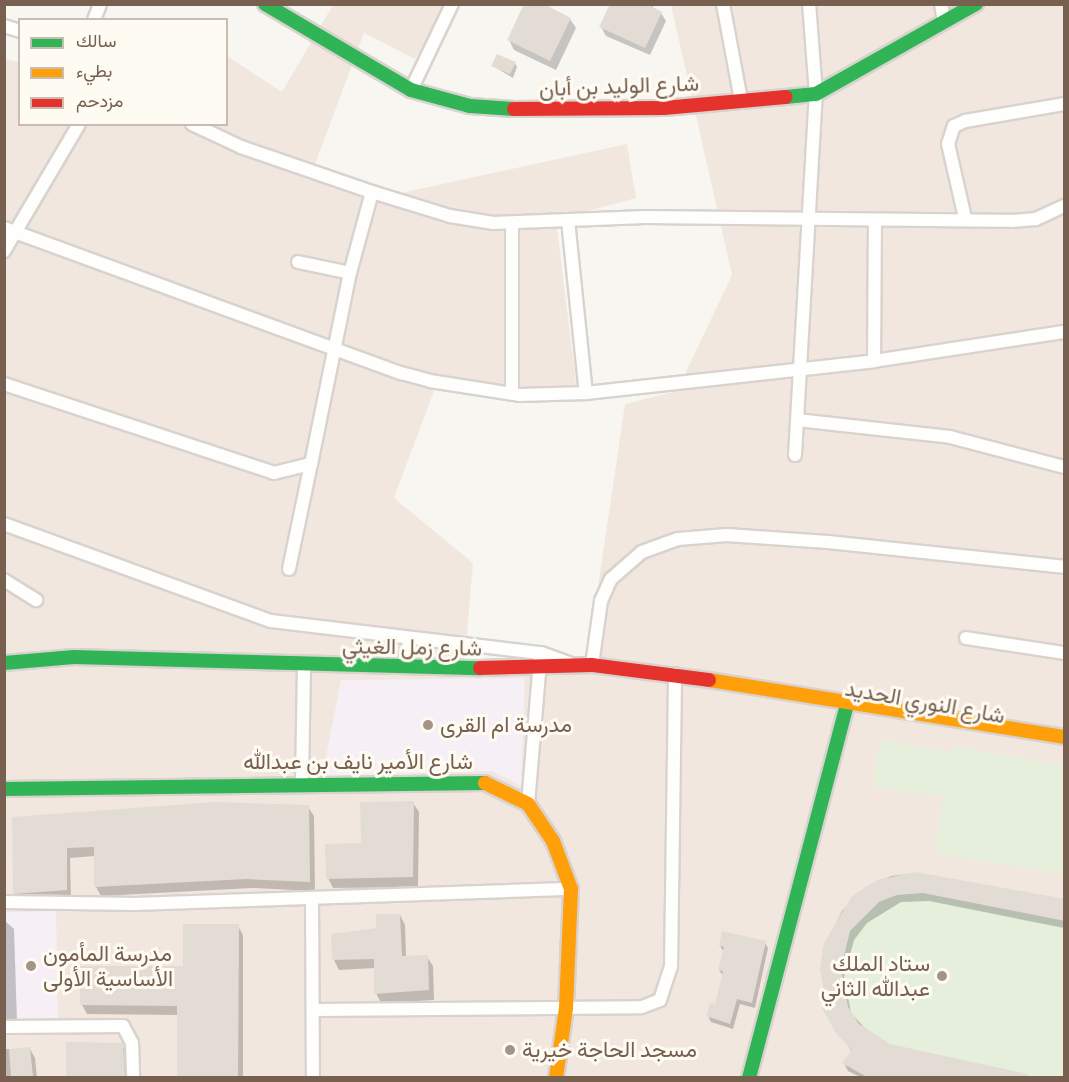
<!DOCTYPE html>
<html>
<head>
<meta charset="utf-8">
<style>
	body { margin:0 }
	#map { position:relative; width:1069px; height:1082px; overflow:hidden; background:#f8f6f0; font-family:"PT Sans Narrow",Vazirmatn,sans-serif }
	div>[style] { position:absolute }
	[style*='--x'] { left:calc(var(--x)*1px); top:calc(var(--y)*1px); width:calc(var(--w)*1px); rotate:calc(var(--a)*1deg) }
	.commercial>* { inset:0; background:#f2e7df }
	.education>* { inset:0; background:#f6eff5 }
	.green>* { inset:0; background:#e5efdc }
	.shadow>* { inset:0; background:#0003 }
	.building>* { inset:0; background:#e3dcd5 }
	.roads { filter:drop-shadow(2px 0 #d8d3ce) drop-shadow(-2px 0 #d8d3ce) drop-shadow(0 2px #d8d3ce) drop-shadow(0 -2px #d8d3ce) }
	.street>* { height:12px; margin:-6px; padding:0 6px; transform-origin:6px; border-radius:6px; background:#fefefd }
	.fast>* { height:14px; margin:-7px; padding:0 7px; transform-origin:7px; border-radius:7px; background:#30b455 }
	.slow>* { height:14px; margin:-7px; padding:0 7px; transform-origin:7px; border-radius:7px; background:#ff9f0a }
	.jam>* { height:14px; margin:-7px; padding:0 7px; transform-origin:7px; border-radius:7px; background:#e5322d }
	.dots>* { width:16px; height:16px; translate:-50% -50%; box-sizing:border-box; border:3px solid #fefbf3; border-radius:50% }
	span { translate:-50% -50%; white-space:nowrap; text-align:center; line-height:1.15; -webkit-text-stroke:6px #fefbf3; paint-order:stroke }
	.street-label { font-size:22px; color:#776050 }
	.poi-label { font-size:22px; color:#776050 }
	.left { translate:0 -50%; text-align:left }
	.right { translate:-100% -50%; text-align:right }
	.frame { position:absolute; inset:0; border:6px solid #776050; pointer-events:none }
	.legend { position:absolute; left:18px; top:18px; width:210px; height:108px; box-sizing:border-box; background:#fefbf3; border:2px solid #c8bdb2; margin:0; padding:8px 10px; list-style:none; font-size:18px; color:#776050 }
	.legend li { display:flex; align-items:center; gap:12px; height:30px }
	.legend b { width:30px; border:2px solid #c8bdb2 }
</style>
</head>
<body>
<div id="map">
	<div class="commercial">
		<i style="clip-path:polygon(333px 5px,448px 5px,415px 59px,364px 33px,314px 167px,401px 193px,627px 144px,636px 198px,556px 220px,578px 398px,440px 375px,394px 498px,473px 563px,464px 669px,588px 655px,625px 404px,677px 391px,732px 275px,671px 5px,1064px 5px,1064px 1077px,5px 1077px,4px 59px,19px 62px,20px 124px,226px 124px,227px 56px,282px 92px)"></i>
	</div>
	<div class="education">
		<i style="clip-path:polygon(525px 678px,521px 786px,492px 771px,322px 776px,341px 680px)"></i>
		<i style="clip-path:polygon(56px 911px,58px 1021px,5px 1022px,4px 912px)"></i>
	</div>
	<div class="green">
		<i style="clip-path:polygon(880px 739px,952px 752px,953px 746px,1064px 765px,1064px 874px,935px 853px,944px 797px,872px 786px)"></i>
		<i style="clip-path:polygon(916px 872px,1064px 899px,1064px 1077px,867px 1077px,842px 1063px,852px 1050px,835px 1032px,822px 1008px,827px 1006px,820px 969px,824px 943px,852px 896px,877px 880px)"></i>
	</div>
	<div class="shadow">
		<i style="clip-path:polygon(611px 4px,654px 4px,652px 9px,661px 13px,666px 21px,650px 55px,606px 36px,601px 27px)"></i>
		<i style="clip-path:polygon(570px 19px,576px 28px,556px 70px,514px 50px,509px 40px)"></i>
		<i style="clip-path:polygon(515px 63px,517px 67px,513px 78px,493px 66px)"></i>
		<i style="clip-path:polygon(413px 803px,419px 812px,418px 887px,333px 888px,328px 878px)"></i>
		<i style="clip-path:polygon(308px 807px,314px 816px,315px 891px,252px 888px,101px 896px,96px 887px,95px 856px,70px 858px,71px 900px,20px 903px,14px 893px,14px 819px)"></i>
		<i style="clip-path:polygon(916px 873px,1064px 900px,1064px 928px,929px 901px,901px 902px,867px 923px,854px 940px,844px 977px,851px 1013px,873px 1037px,889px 1046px,1038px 1078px,862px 1078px,848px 1071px,844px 1063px,852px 1052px,825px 1009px,828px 1007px,826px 944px,842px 911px,866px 887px,891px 876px)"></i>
		<i style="clip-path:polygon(400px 915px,405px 925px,406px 958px,427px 957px,433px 966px,434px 1000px,381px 1003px,376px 993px,375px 968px,339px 970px,334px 960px,332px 936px,378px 930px)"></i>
		<i style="clip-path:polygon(4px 920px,14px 929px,17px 1022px,4px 1023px)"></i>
		<i style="clip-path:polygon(238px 926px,243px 935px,243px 1078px,178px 1078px,178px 1015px,87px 1014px,82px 1005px,185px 968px)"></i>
		<i style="clip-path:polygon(765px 943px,768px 948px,755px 1008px,740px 1004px,733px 1029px,711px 1022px,708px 1016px,716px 1006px,723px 976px,719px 970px,724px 952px,720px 946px)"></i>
		<i style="clip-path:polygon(67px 1044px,122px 1045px,127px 1054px,129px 1078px,67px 1078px)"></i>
		<i style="clip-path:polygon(4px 1049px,30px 1049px,35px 1058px,37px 1078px,4px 1078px)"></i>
	</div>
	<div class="building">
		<i style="clip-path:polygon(524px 4px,544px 4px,571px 18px,550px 61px,507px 40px)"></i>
		<i style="clip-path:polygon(610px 4px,647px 4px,662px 12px,645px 48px,599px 27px)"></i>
		<i style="clip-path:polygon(497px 54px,516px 62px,510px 74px,491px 66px)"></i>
		<i style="clip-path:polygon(414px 801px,413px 877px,326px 879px,325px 844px,361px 843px,360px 802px)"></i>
		<i style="clip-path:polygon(215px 802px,309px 805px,310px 882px,246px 879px,94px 887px,94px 847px,67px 848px,67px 890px,13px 894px,12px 817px)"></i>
		<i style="clip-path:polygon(916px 872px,1065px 899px,1065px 921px,923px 893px,897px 895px,879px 902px,850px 931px,841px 968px,848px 1007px,859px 1024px,890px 1044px,1027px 1074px,1027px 1077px,867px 1077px,842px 1063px,852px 1050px,835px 1032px,822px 1008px,827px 1007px,820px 969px,824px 943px,852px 896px,877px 880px)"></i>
		<i style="clip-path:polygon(376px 914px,400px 914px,402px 956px,428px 955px,429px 990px,374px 994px,374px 959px,332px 960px,331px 934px,376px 928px)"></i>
		<i style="clip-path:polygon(183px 924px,239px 924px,238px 1077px,177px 1077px,177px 1006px,80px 1005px,80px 966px,183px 966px)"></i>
		<i style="clip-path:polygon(722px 931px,766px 941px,752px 1003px,737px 999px,730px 1024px,706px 1016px,710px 1003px,715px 1004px,723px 971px,718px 970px,724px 947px,719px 946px)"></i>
		<i style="clip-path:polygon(66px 1042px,123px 1043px,125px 1077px,66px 1077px)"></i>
		<i style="clip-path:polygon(30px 1047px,33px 1077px,11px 1077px,9px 1049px)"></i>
	</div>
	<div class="roads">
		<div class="street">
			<i style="--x:723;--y:4;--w:98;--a:79.4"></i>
			<i style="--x:941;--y:4;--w:17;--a:80"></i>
			<i style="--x:94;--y:20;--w:17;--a:-69"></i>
			<i style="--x:4;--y:26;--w:17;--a:17"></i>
			<i style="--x:411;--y:90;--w:95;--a:-64.5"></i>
			<i style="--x:192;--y:124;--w:54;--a:25.1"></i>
			<i style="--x:241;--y:147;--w:139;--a:19"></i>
			<i style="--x:372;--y:192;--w:82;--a:17.1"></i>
			<i style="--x:450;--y:216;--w:44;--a:9.2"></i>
			<i style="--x:493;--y:223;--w:152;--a:-2.3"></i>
			<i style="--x:645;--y:217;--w:367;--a:0.6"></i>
			<i style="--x:1012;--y:221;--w:24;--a:-5"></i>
			<i style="--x:1036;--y:219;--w:31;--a:-25"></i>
			<i style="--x:965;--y:218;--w:76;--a:-102.9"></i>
			<i style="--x:948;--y:144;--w:19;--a:-72"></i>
			<i style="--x:954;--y:126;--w:12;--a:-24"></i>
			<i style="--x:965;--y:121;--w:100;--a:-9.7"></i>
			<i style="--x:568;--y:220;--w:174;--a:84.1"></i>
			<i style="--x:4;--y:228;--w:423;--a:20.1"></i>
			<i style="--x:401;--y:373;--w:30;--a:15"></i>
			<i style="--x:430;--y:381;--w:90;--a:8.9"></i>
			<i style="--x:519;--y:395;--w:67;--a:-1.7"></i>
			<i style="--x:586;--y:393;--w:290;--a:-6.3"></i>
			<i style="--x:874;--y:361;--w:192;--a:-8.7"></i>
			<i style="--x:4;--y:251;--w:147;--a:-59.4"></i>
			<i style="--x:298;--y:262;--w:53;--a:11.9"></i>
			<i style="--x:874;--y:361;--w:139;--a:-89.6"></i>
			<i style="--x:4;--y:384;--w:284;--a:18.2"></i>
			<i style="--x:274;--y:473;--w:38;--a:-14"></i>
			<i style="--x:311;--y:464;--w:195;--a:-78.5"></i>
			<i style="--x:350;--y:273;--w:84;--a:-74.8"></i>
			<i style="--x:512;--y:394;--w:171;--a:-90"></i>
			<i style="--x:797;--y:420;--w:154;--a:6.3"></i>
			<i style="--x:950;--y:437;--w:118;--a:14.7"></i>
			<i style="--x:795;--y:455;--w:362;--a:-86.7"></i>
			<i style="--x:816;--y:94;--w:90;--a:-94.4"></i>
			<i style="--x:4;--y:524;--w:284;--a:20"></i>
			<i style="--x:271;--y:621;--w:272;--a:6.8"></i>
			<i style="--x:541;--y:653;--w:32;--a:20"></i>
			<i style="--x:289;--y:569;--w:107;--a:-78.2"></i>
			<i style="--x:4;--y:580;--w:38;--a:32"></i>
			<i style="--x:966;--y:638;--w:99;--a:8.7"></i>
			<i style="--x:592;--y:665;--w:65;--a:-82"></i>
			<i style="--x:601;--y:601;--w:24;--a:-66"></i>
			<i style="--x:611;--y:579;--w:41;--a:-41.1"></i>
			<i style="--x:642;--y:552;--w:38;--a:-20"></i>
			<i style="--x:678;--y:539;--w:49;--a:-4.7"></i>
			<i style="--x:727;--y:535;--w:101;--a:4"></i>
			<i style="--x:828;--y:542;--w:237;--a:6"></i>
			<i style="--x:403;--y:667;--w:30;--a:-76"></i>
			<i style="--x:302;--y:781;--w:115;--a:-89"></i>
			<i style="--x:528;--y:804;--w:144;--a:-85.2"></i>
			<i style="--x:312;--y:899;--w:179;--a:89.7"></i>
			<i style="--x:4;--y:902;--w:131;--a:0.9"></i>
			<i style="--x:135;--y:904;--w:436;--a:-2"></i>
			<i style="--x:314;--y:1010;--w:328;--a:-0.5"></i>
			<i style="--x:642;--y:1007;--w:19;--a:-21"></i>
			<i style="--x:660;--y:1000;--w:35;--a:-72"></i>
			<i style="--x:671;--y:967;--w:293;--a:-89.2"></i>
			<i style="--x:4;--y:1027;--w:119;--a:-0.5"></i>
			<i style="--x:123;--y:1026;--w:19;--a:62"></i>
			<i style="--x:132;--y:1043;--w:35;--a:88"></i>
		</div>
		<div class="fast">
			<i style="--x:265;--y:4;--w:169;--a:30.5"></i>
			<i style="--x:411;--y:90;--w:61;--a:15.2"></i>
			<i style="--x:470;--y:106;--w:44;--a:3.9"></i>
			<i style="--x:786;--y:97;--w:30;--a:-6"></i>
			<i style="--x:816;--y:94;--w:184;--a:-29.4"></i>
			<i style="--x:4;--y:663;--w:70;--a:-4.9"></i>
			<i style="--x:74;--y:657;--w:406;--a:1.6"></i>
			<i style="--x:4;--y:789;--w:481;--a:-0.7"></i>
			<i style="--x:749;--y:1078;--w:391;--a:-75.3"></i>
		</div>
		<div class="slow">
			<i style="--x:709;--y:680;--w:360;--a:9.1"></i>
			<i style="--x:485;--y:783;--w:48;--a:26"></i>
			<i style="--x:528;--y:804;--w:45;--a:56"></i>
			<i style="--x:553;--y:841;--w:51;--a:69.4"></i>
			<i style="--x:571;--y:889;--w:119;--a:92.4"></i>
			<i style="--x:566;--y:1008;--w:71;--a:98.1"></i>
		</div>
		<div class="jam">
			<i style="--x:514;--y:109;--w:150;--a:-0.4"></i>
			<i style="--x:664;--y:108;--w:122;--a:-5.2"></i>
			<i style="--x:480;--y:668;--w:112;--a:-1.5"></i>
			<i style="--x:592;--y:665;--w:118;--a:7.3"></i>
		</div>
	</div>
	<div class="dots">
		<i style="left:428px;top:725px;background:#a49488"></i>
		<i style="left:31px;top:966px;background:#a49488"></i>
		<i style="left:942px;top:976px;background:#a49488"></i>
		<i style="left:510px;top:1050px;background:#a49488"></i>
	</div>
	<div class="street-label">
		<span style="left:619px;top:86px;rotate:-2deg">شارع الوليد بن أبان</span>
		<span style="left:412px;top:647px;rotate:1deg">شارع زمل الغيثي</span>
		<span style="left:925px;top:702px;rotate:10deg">شارع النوري الحديد</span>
		<span style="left:358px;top:762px">شارع الأمير نايف بن عبدالله</span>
	</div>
	<div class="poi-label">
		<span class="left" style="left:440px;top:725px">مدرسة ام القرى</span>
		<span class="left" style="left:43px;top:966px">مدرسة المأمون<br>الأساسية الأولى</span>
		<span class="right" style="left:930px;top:976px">ستاد الملك<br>عبدالله الثاني</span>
		<span class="left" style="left:522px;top:1050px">مسجد الحاجة خيرية</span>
	</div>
	<div class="frame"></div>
	<ul class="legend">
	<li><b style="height:8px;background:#30b455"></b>سالك</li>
	<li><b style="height:8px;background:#ff9f0a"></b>بطيء</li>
	<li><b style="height:8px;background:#e5322d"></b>مزدحم</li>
	</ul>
</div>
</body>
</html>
